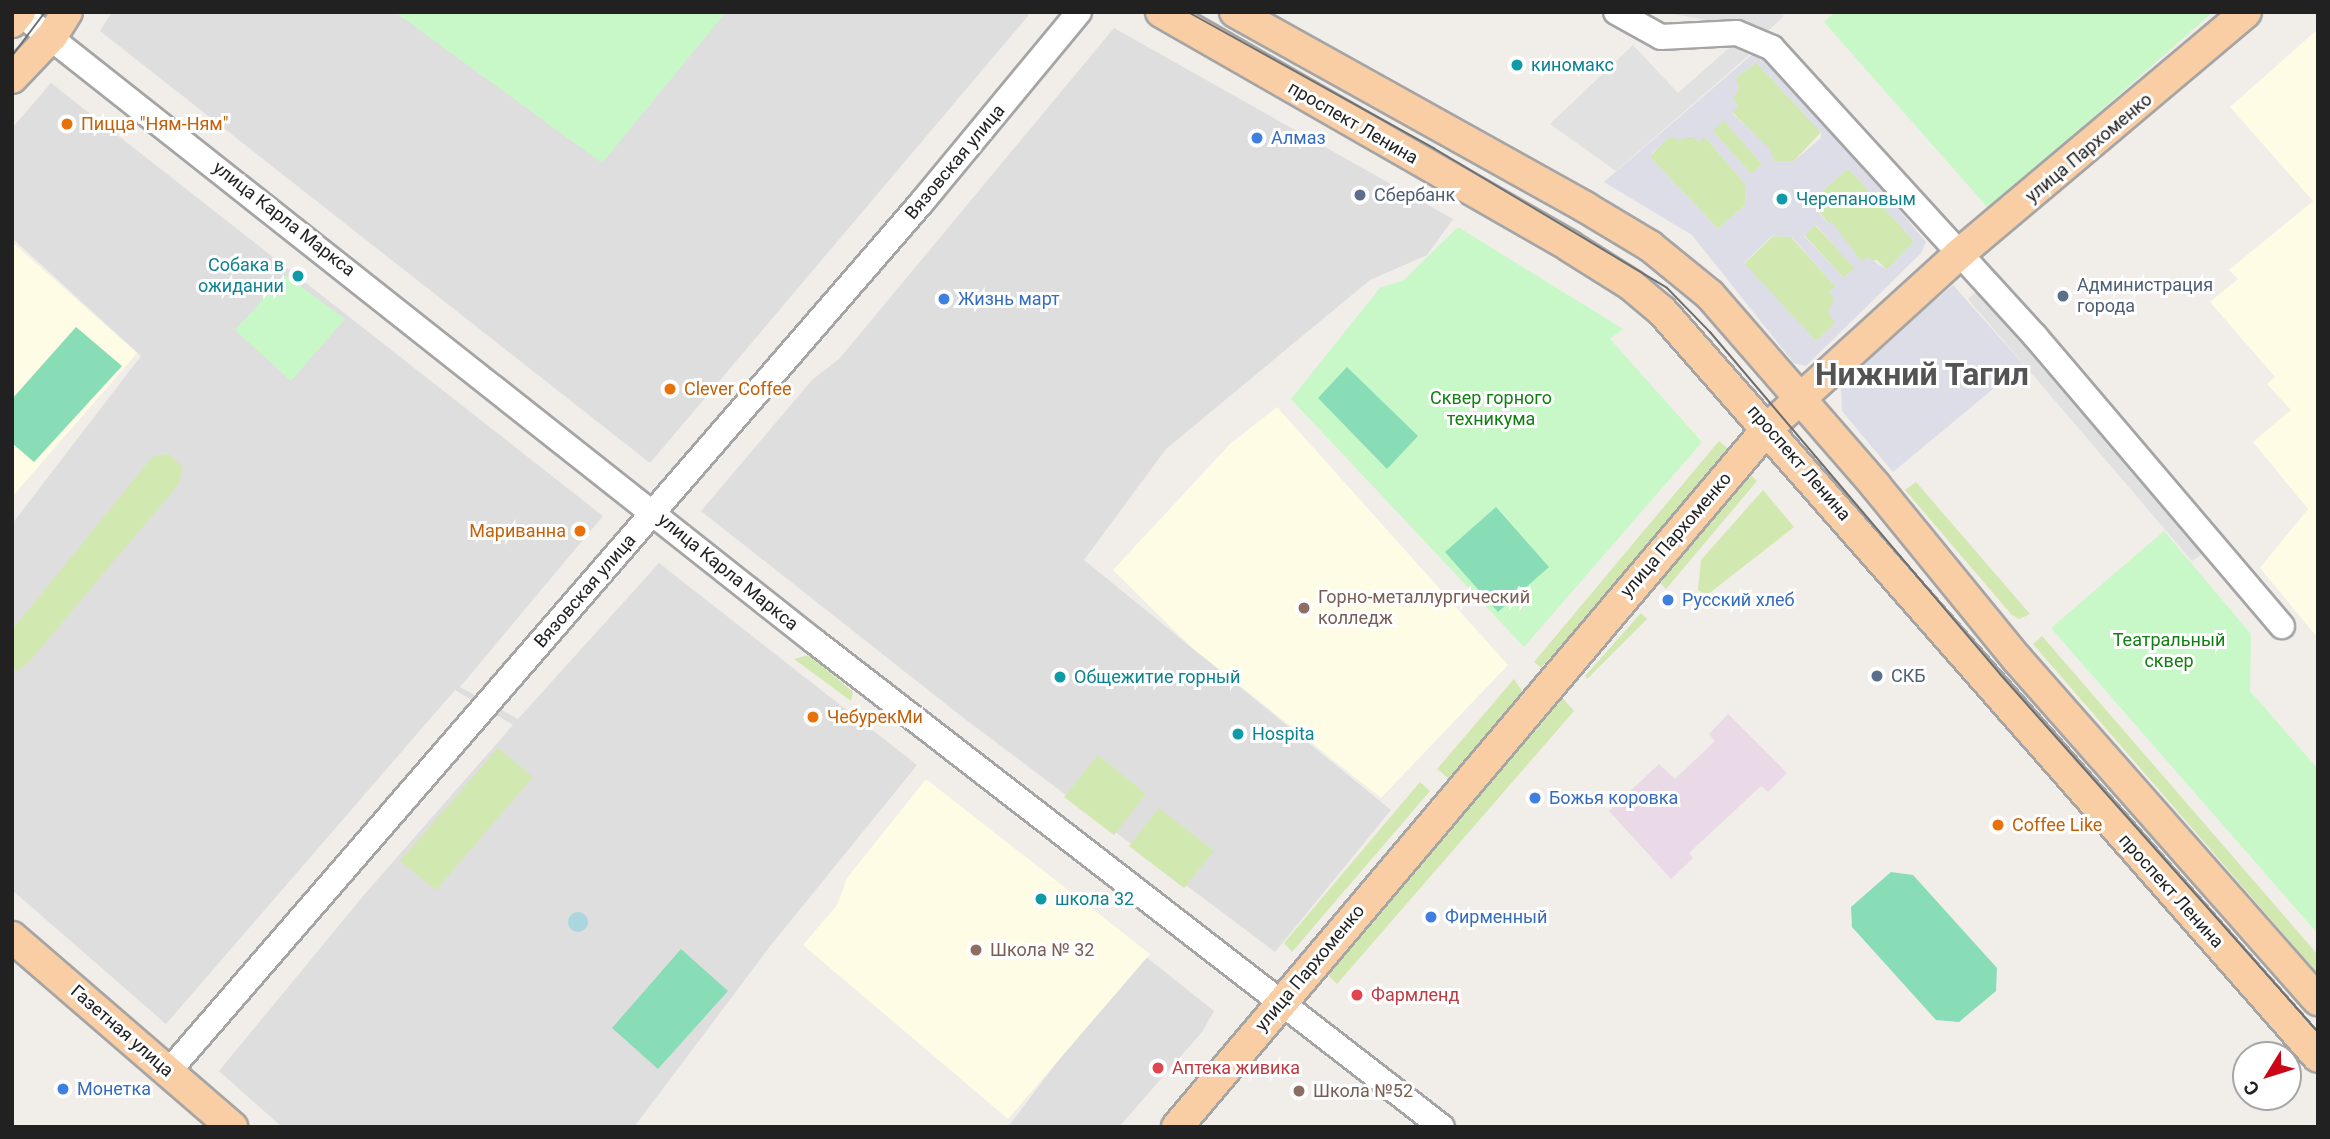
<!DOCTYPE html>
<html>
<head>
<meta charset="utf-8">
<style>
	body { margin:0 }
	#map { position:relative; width:2330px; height:1139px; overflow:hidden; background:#f1ede8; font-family:Roboto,sans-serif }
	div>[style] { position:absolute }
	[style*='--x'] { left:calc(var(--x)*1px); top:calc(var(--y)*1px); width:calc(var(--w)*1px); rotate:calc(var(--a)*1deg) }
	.residential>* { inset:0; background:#dfdede }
	.industrial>* { inset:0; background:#eadae8 }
	.education>* { inset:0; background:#fefce4 }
	.grass>* { inset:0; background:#d1e9b0 }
	.park>* { inset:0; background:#c8f8c8 }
	.pitch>* { inset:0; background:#89ddb6 }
	.parking>* { inset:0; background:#e1e1e1 }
	.plaza>* { inset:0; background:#dcdde7 }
	.water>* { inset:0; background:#aad6dd }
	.round { border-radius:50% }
	.roads { filter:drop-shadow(2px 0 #a5a5a5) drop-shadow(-2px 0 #a5a5a5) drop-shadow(0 2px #a5a5a5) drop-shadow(0 -2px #a5a5a5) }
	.minor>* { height:24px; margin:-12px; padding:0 12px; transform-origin:12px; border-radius:12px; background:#fff }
	.major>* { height:30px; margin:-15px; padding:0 15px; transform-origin:15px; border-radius:15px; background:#f9cea5 }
	.tram>* { height:2px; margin:-1px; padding:0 1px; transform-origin:1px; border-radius:1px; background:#6f6f6f }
	.dots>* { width:19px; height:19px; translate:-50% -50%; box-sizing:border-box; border:4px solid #fff; border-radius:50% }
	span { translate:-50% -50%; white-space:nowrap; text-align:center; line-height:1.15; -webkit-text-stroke:6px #fff; paint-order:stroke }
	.culture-label { font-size:18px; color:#0d838f }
	.left { translate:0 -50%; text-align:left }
	.right { translate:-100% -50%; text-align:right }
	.street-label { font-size:18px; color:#212121 }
	.food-label { font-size:18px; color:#c56008 }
	.shop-label { font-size:18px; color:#366cbe }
	.service-label { font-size:18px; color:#4e5e75 }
	.park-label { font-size:18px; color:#107e10 }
	.education-label { font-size:18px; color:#785e54 }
	.health-label { font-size:18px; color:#be3a42 }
	.town-label { font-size:32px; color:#545454; font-weight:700 }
	.frame { position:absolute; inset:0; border:14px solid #212121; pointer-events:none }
	.north { position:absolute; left:2232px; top:1041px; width:70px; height:70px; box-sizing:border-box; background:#fff; border:2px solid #a6a6a6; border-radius:50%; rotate:232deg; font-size:19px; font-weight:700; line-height:28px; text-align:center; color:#212121 }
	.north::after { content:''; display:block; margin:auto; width:24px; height:32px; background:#cb0717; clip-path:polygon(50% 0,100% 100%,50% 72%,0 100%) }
</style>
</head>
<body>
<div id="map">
	<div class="residential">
		<i style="clip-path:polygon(112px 12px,1028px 12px,1028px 16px,650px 463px,100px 31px)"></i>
		<i style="clip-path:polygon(1114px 28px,1453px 219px,1427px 255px,1370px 280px,1166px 449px,1084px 560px,1391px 810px,1275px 952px,961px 716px,701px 511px,812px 380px,840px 358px)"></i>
		<i style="clip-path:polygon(51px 83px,603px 516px,460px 687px,518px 719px,659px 563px,917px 765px,771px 945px,634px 1127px,282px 1127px,219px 1071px,364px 895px,513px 725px,455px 690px,166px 1024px,12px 890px,12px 524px,141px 356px,12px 238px,12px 128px)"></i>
		<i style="clip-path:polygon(1140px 952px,1214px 1011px,1202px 1032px,1119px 1127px,1008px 1127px)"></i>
	</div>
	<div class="industrial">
		<i style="clip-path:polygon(1728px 714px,1787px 773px,1768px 792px,1761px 786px,1689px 853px,1693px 858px,1671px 879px,1609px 811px,1659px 764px,1675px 779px,1715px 741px,1709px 734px)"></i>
	</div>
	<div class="education">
		<i style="clip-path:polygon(2318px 29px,2318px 638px,2260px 568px,2308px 509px,2253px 442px,2291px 410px,2267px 384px,2275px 377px,2210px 302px,2238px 279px,2229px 270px,2313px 201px,2230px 107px)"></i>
		<i style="clip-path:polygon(12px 242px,137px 353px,12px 497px)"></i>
		<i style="clip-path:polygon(1277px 407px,1508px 665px,1381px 798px,1191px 647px,1113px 570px,1230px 444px)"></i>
		<i style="clip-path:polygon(926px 779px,1150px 954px,1008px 1119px,803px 945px,837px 905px,847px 878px)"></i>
	</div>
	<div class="grass">
		<i style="clip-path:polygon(1756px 62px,1821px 132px,1794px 161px,1774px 161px,1769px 149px,1732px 112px,1738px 107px,1733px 99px,1736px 78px)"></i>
		<i style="clip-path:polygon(1724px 120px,1762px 164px,1751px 174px,1712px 130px)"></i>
		<i style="clip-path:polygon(1670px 136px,1705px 137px,1746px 185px,1745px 205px,1718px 229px,1652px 159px,1652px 154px)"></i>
		<i style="clip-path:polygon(1848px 168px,1914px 241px,1887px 270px,1877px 260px,1862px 262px,1819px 212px,1820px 193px)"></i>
		<i style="clip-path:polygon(1815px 225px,1855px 268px,1844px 278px,1804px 235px)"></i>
		<i style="clip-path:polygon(1773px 236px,1791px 237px,1835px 286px,1836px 323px,1816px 341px,1744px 264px)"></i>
		<i style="clip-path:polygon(1719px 441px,1732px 452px,1541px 668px,1534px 662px)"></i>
		<i style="clip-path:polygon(169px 454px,183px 467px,178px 485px,29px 662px,18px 671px,12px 669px,12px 630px,153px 456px)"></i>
		<i style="clip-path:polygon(1750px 474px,1757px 481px,1666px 589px,1655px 577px)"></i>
		<i style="clip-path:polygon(1916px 482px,2030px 614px,2019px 619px,2011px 614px,1905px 490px)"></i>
		<i style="clip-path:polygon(1763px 490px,1794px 527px,1707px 595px,1698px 590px,1701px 560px)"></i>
		<i style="clip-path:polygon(1641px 613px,1647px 619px,1587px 679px,1585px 676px)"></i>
		<i style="clip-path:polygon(2042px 636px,2318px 955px,2318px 974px,2033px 644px)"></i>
		<i style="clip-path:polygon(809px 655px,853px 692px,851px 701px,794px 659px)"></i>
		<i style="clip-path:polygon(1514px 679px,1524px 694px,1449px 779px,1437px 769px)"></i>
		<i style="clip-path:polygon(1559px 694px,1574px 711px,1337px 984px,1318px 965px)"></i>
		<i style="clip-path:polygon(498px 748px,533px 777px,436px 890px,400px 861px)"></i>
		<i style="clip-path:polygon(1098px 755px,1146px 794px,1114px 835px,1064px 797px)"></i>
		<i style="clip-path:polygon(1420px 782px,1430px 791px,1292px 952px,1284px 943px)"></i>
		<i style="clip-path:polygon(1159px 808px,1214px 851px,1184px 888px,1129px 846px)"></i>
	</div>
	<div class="park">
		<i style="clip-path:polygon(395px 12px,726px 12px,602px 163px)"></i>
		<i style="clip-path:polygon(1835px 12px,2213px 12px,1989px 209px,1824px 22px)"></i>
		<i style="clip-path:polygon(1458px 227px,1623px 329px,1610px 339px,1702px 442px,1524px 647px,1291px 399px,1380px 288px,1404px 280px)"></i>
		<i style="clip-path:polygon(285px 275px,345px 319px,291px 381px,235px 330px)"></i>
		<i style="clip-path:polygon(2164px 531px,2251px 634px,2250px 691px,2318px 769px,2318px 934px,2051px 628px)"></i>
	</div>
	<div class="pitch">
		<i style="clip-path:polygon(76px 327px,122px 366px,34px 462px,12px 443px,12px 399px)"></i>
		<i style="clip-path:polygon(1347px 367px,1418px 436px,1387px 469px,1318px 398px)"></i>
		<i style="clip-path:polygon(1496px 507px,1549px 567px,1498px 612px,1445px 552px)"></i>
		<i style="clip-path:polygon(1891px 872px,1913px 875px,1997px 968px,1996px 991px,1959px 1022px,1936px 1020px,1852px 927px,1851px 907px)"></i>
		<i style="clip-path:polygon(681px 949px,728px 991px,658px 1069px,612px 1028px)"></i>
	</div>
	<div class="parking">
		<i style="clip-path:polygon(1662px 12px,1781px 12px,1784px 16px,1768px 31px)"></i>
		<i style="clip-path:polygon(1737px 41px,1749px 55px,1616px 171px,1550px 124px,1633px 45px,1678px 93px)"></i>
		<i style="clip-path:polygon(1977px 291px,2202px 554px,2192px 561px,1968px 299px)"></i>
	</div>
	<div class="plaza">
		<i style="clip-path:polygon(evenodd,1755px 52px,1772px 59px,1926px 242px,1921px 253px,1806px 366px,1794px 363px,1692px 235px,1604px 182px,1755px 52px,1756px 62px,1821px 132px,1821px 138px,1794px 161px,1774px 161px,1770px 149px,1732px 113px,1738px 107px,1733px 99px,1739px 89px,1736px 78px,1756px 62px,1755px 52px,1724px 121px,1762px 164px,1751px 174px,1713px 131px,1724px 121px,1755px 52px,1691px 136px,1699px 142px,1705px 137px,1746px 185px,1745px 205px,1718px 229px,1652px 159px,1652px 153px,1670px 137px,1680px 140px,1691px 136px,1755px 52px,1848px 168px,1914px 241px,1887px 270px,1868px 257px,1862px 262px,1831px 221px,1828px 223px,1819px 213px,1820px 193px,1848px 168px,1755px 52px,1816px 225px,1854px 268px,1844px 278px,1804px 236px,1816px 225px,1755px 52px,1772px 236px,1792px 237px,1835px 286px,1829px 292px,1834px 299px,1828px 312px,1835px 323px,1816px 341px,1744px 263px,1772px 236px)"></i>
		<i style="clip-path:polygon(1953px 285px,2023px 364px,1893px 472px,1842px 411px,1841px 389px,1855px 369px)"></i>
	</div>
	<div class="water">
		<i class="round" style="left:568px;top:912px;width:20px;height:20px"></i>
	</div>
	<div class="roads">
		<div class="minor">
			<i style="--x:18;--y:12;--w:1015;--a:38.32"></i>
			<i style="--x:814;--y:641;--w:794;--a:37.74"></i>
			<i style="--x:1616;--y:12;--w:51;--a:29.1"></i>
			<i style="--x:1661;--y:37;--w:76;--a:-3"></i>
			<i style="--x:1737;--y:33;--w:38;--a:23"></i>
			<i style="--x:1772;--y:48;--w:390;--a:47.6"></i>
			<i style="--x:2035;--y:336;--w:381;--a:49.6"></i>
			<i style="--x:169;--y:1071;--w:1150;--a:-49.09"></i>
			<i style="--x:922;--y:202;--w:246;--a:-50.4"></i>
		</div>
		<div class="major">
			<i style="--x:1161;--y:12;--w:470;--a:29.8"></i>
			<i style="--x:1569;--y:246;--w:73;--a:32.2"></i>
			<i style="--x:1631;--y:285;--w:40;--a:40"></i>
			<i style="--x:1662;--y:311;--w:993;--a:48.67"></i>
			<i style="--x:1235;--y:12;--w:401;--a:29.1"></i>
			<i style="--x:1585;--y:207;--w:76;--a:31"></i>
			<i style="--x:1650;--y:246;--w:77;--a:39.2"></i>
			<i style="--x:1710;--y:295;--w:252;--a:49"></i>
			<i style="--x:1875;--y:485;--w:225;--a:50.8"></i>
			<i style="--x:2017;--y:659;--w:455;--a:48.6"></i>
			<i style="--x:12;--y:22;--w:13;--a:-51"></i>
			<i style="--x:12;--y:78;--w:58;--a:-46.4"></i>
			<i style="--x:52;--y:36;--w:28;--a:-58"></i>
			<i style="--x:12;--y:937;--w:291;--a:40.8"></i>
			<i style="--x:1177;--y:1127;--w:915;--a:-49.79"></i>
			<i style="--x:1768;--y:428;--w:258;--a:-42.3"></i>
			<i style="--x:1959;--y:254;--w:375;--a:-40.1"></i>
		</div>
	</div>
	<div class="tram">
		<i style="--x:1188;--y:12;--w:282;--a:29"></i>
		<i style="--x:1435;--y:149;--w:270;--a:30.9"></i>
		<i style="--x:1667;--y:288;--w:62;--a:45.7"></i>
		<i style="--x:1710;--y:332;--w:448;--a:49.7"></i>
		<i style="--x:2000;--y:674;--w:479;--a:48.4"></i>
		<i style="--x:12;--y:56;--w:55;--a:-53.1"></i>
	</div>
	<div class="dots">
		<i style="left:1517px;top:65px;background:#0f9aa8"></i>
		<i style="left:67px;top:124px;background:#e8710a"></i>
		<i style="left:1257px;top:138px;background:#3f7fe0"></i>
		<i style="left:1360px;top:195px;background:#5c6f8a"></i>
		<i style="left:1782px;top:199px;background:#0f9aa8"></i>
		<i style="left:298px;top:276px;background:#0f9aa8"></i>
		<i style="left:2063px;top:296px;background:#5c6f8a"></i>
		<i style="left:944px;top:299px;background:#3f7fe0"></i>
		<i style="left:670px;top:389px;background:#e8710a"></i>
		<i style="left:580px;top:531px;background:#e8710a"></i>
		<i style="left:1668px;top:600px;background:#3f7fe0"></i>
		<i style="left:1304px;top:608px;background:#8d6e63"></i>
		<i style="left:1877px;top:676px;background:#5c6f8a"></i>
		<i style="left:1060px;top:677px;background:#0f9aa8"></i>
		<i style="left:813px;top:717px;background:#e8710a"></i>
		<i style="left:1238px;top:734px;background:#0f9aa8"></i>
		<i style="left:1535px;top:798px;background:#3f7fe0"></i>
		<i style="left:1998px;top:825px;background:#e8710a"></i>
		<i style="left:1041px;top:899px;background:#0f9aa8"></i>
		<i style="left:1431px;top:917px;background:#3f7fe0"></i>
		<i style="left:976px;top:950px;background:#8d6e63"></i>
		<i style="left:1357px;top:995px;background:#e0444e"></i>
		<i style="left:1158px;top:1068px;background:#e0444e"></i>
		<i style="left:63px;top:1089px;background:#3f7fe0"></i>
		<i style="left:1299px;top:1091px;background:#8d6e63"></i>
	</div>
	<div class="culture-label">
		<span class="left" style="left:1531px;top:65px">киномакс</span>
		<span class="left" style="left:1796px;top:199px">Черепановым</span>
		<span class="right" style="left:284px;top:276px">Собака в<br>ожидании</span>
		<span class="left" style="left:1074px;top:677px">Общежитие горный</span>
		<span class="left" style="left:1252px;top:734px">Hospita</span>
		<span class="left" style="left:1055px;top:899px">школа 32</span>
	</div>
	<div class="street-label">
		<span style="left:1353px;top:123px;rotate:30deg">проспект Ленина</span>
		<span style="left:2089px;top:148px;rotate:-40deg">улица Пархоменко</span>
		<span style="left:955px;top:162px;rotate:-50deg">Вязовская улица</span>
		<span style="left:284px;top:219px;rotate:38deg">улица Карла Маркса</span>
		<span style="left:1799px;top:463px;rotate:49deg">проспект Ленина</span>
		<span style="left:1676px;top:535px;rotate:-49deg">улица Пархоменко</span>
		<span style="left:728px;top:572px;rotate:39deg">улица Карла Маркса</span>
		<span style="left:585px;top:591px;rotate:-49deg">Вязовская улица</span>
		<span style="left:2171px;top:891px;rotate:48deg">проспект Ленина</span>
		<span style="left:1310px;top:968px;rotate:-50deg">улица Пархоменко</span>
		<span style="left:122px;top:1031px;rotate:41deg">Газетная улица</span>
	</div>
	<div class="food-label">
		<span class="left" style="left:81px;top:124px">Пицца "Ням-Ням"</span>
		<span class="left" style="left:684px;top:389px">Clever Coffee</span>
		<span class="right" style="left:566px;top:531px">Мариванна</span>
		<span class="left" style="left:827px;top:717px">ЧебурекМи</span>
		<span class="left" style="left:2012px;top:825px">Coffee Like</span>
	</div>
	<div class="shop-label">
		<span class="left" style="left:1271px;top:138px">Алмаз</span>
		<span class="left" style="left:958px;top:299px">Жизнь март</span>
		<span class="left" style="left:1682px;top:600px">Русский хлеб</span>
		<span class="left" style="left:1549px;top:798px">Божья коровка</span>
		<span class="left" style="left:1445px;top:917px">Фирменный</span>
		<span class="left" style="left:77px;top:1089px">Монетка</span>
	</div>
	<div class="service-label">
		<span class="left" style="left:1374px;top:195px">Сбербанк</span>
		<span class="left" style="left:2077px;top:296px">Администрация<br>города</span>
		<span class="left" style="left:1891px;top:676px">СКБ</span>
	</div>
	<div class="park-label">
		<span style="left:1491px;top:409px">Сквер горного<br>техникума</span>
		<span style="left:2169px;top:651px">Театральный<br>сквер</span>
	</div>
	<div class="education-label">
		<span class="left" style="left:1318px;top:608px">Горно-металлургический<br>колледж</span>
		<span class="left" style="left:990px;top:950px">Школа № 32</span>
		<span class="left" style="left:1313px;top:1091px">Школа №52</span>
	</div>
	<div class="health-label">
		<span class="left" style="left:1371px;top:995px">Фармленд</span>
		<span class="left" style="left:1172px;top:1068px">Аптека живика</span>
	</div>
	<div class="town-label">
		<span style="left:1922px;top:374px">Нижний Тагил</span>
	</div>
	<div class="frame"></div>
	<div class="north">С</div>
</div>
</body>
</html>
